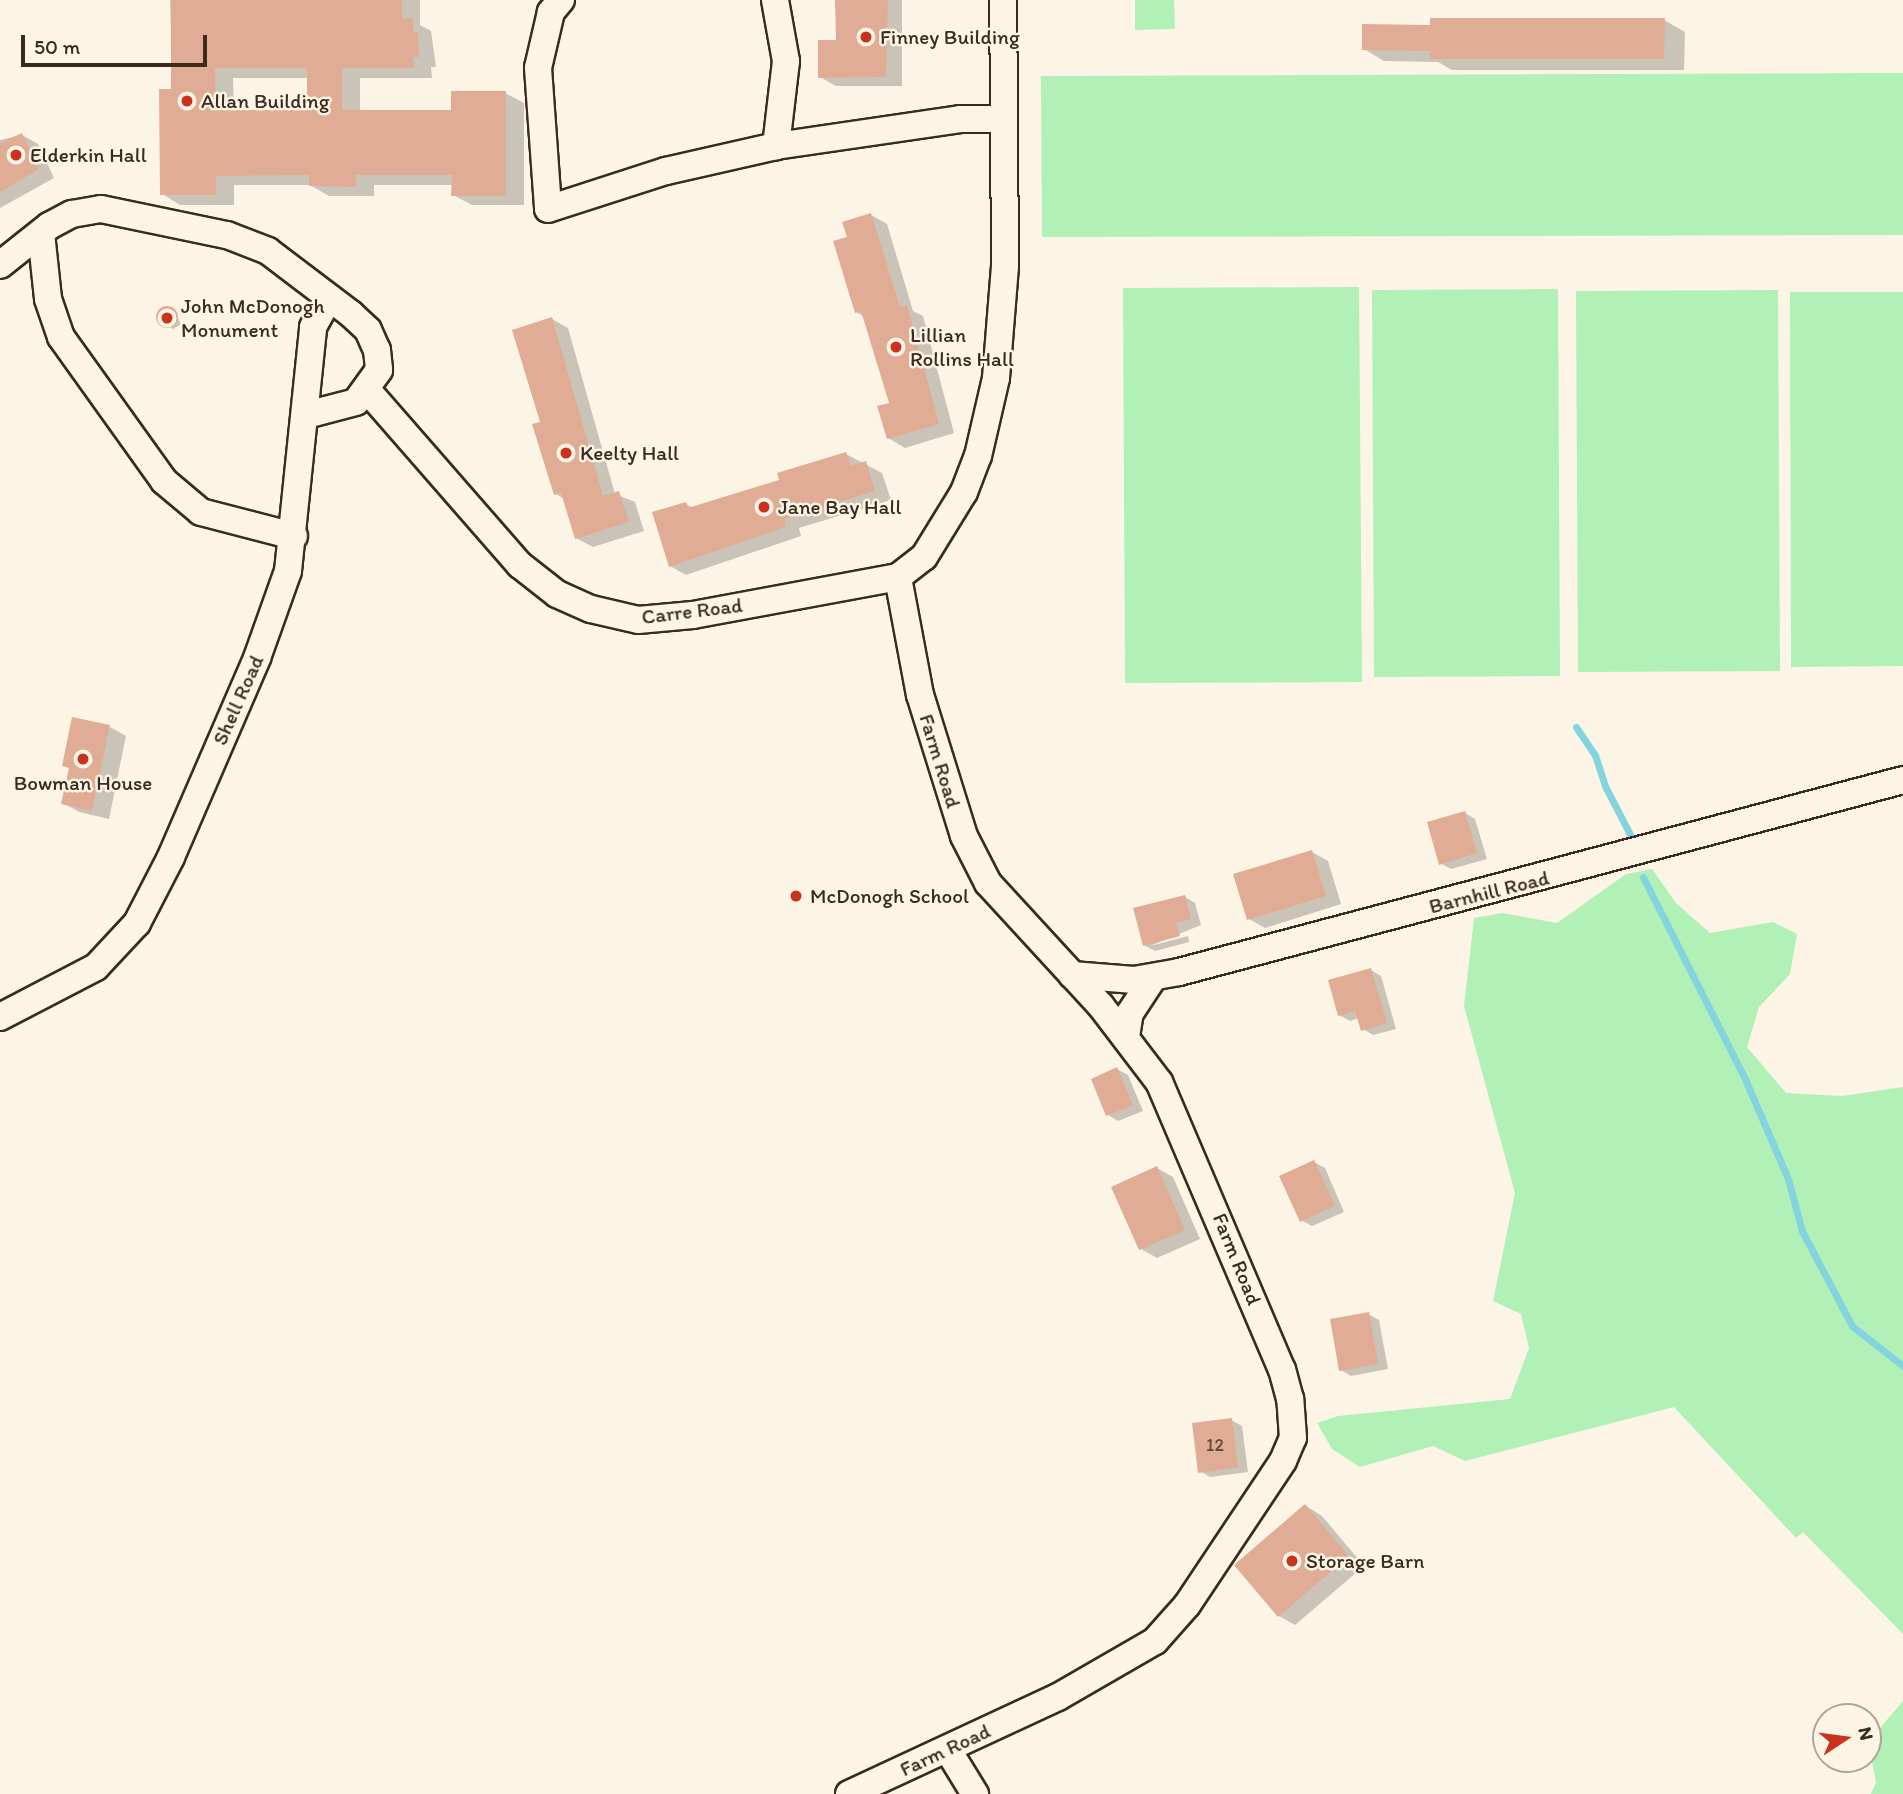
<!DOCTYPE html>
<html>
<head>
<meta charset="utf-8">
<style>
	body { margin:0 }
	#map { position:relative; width:1903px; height:1794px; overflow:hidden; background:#fcf5e5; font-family:Itim,sans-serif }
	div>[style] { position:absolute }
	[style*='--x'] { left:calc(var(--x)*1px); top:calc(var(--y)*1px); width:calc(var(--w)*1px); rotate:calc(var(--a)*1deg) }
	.green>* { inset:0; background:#b1f0b7 }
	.shadow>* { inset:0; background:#0003 }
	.stream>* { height:7px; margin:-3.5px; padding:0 3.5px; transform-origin:3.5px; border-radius:3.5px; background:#84d4e0 }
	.building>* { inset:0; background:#e1ac95 }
	.round { border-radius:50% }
	.roads { filter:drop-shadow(2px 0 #3b2a1e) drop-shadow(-2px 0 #3b2a1e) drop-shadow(0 2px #3b2a1e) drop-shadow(0 -2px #3b2a1e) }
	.minor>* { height:26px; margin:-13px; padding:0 13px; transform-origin:13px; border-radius:13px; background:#fcf5e5 }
	.dots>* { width:19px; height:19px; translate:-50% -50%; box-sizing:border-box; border:4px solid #fcf5e5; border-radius:50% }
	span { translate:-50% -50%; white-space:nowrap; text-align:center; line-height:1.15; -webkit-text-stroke:5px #fcf5e5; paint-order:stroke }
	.number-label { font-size:18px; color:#644a3c }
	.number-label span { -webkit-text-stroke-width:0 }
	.poi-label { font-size:21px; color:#3b2a1e }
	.left { translate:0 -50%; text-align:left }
	.street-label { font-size:21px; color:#3b2a1e }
	.north { position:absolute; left:1812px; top:1703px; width:70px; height:70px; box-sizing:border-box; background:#fcf5e5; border:2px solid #afa495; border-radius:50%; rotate:77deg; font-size:19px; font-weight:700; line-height:28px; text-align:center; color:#3b2a1e }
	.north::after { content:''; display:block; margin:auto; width:24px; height:32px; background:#c8321e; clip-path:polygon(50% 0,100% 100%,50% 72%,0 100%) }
	.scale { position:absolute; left:21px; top:35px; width:186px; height:32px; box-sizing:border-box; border:4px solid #3b2a1e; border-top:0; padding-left:9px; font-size:21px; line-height:24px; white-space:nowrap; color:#3b2a1e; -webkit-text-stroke:5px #fcf5e5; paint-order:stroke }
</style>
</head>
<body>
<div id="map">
	<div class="green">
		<i style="clip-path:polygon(1135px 0,1174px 0,1175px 29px,1135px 30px)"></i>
		<i style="clip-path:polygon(1903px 73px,1903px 235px,1042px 237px,1041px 76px)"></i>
		<i style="clip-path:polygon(1359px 287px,1362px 682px,1125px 683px,1123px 288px)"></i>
		<i style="clip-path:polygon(1558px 289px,1560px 676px,1374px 677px,1372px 290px)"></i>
		<i style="clip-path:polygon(1778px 290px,1780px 671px,1578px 672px,1576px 291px)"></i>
		<i style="clip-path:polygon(1790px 292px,1903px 292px,1903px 666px,1791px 667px)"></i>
		<i style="clip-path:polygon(1652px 869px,1676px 903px,1710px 933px,1773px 922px,1797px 934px,1790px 974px,1759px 1007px,1747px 1047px,1786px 1093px,1842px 1096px,1903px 1087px,1903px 1634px,1803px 1532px,1796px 1538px,1674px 1407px,1465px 1461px,1433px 1446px,1360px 1467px,1332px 1449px,1317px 1423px,1338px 1416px,1510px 1399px,1529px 1348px,1521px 1314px,1493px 1301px,1515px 1193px,1464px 1006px,1474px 918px,1502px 913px,1557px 923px,1626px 874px)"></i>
		<i style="clip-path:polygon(1903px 1701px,1903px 1794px,1871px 1794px,1876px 1782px,1868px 1742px)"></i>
	</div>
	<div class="shadow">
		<i style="clip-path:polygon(evenodd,170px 0,420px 0,420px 25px,431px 31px,436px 67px,431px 67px,432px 78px,360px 78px,360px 112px,453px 112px,505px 93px,524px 103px,524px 205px,472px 205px,453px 195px,453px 185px,374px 185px,374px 196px,329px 196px,310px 185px,234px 185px,234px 205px,180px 205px,162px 194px,173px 90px,170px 0,233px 78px,309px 78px,309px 112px,234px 112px,233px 78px)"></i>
		<i style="clip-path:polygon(837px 0,902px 0,902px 86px,836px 86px,820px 77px,838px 42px)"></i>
		<i style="clip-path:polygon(1664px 20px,1685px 32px,1684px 70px,1452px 70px,1438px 62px,1384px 61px,1364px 49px,1431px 27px)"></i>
		<i style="clip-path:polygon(22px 135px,38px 144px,54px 178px,0 208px,0 140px)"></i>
		<i style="clip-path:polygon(871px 215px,887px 224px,913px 311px,923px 316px,954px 433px,905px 448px,888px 438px,891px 404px,865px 317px,856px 312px,849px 238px)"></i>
		<i style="clip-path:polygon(173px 309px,181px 324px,173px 329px,157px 319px,160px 311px)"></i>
		<i style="clip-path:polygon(552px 319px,568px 328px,615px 494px,635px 502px,644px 531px,593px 547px,576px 538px,564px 499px,556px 494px,542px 423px)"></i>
		<i style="clip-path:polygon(846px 454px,882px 473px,891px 500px,799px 528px,801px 536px,686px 575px,670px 566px,686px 504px,693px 508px,781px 481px)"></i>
		<i style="clip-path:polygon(110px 727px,126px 736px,109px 819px,79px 812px,63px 803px,70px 769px,64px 765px)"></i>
		<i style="clip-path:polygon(1465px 813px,1475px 819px,1487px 859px,1451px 869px,1440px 863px)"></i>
		<i style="clip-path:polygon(1312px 852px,1328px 861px,1341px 904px,1265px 928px,1249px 919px)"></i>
		<i style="clip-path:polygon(1185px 897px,1195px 903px,1201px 925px,1150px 946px,1188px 936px,1189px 942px,1155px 951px,1144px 945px)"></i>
		<i style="clip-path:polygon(1371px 970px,1381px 976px,1396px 1029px,1373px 1035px,1363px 1029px,1359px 1018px,1350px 1021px,1339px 1015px)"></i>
		<i style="clip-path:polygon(1117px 1069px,1128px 1075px,1143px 1111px,1118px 1121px,1108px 1115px)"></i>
		<i style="clip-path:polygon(1314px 1162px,1325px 1168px,1344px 1212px,1312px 1226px,1301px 1220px)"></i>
		<i style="clip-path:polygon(1157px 1168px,1173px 1177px,1200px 1239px,1157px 1258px,1141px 1249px)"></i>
		<i style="clip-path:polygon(1368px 1314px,1379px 1320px,1388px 1369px,1351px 1376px,1341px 1370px)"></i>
		<i style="clip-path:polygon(1231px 1420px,1242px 1426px,1248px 1472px,1210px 1477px,1200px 1471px)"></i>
		<i style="clip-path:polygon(1306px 1506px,1322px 1516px,1364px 1566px,1295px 1625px,1279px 1616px)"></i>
	</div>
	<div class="stream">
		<i style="--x:1576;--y:727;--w:34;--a:56"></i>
		<i style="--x:1595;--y:755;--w:35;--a:72"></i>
		<i style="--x:1606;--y:788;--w:59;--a:62.6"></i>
		<i style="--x:1643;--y:877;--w:226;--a:63.2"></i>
		<i style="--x:1745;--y:1079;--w:109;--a:66.7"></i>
		<i style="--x:1788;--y:1179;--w:54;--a:74.9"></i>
		<i style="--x:1802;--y:1231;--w:107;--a:62.2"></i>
		<i style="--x:1852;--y:1326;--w:65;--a:38.1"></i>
	</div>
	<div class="building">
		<i style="clip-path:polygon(evenodd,171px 0,402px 0,402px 19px,413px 18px,413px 32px,418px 32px,419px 57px,413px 57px,414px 68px,342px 68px,342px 110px,451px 110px,451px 91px,506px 91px,506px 196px,451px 196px,452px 175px,356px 175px,356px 187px,309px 186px,309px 175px,216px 176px,216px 195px,160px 195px,159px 89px,171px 89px,171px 0,215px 68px,307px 68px,307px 110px,216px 110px,215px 68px)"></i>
		<i style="clip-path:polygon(835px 0,888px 0,886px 77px,818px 78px,818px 40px,836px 40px)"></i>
		<i style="clip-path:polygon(1430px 18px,1665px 18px,1664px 59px,1430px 59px,1430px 51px,1362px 50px,1362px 24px,1430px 25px)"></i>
		<i style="clip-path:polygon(22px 133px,39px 169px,0 192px,0 143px)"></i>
		<i style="clip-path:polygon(871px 213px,900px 307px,907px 305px,939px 424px,887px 439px,877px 406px,889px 403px,861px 311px,855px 313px,833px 241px,847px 237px,842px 222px)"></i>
		<i class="round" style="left:156px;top:306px;width:22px;height:22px"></i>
		<i style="clip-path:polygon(552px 317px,603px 496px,619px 491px,629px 522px,575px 539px,561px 493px,554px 495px,532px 424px,540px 422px,512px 330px)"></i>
		<i style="clip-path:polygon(846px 452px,851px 466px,866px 461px,875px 491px,784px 519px,786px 527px,669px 567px,652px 512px,686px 502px,688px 508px,779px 480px,777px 473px)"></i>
		<i style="clip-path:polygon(72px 717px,110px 725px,92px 811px,61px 804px,69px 768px,62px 766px)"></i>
		<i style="clip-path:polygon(1465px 811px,1477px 853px,1439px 865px,1427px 822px)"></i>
		<i style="clip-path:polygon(1312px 850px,1326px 896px,1247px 920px,1233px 874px)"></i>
		<i style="clip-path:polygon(1185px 895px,1191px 919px,1176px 923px,1180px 936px,1143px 946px,1133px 908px)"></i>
		<i style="clip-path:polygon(1371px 968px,1387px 1023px,1361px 1031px,1355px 1011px,1338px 1016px,1328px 980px)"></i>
		<i style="clip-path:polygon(1117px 1067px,1133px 1105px,1106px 1116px,1091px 1079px)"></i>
		<i style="clip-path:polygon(1314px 1160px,1335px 1206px,1300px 1222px,1279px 1176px)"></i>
		<i style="clip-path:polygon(1157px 1166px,1185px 1230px,1139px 1250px,1111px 1187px)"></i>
		<i style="clip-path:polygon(1369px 1312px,1378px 1364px,1339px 1371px,1330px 1319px)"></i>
		<i style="clip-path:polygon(1232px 1418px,1238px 1467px,1198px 1473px,1192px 1423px)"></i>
		<i style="clip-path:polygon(1305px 1504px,1349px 1556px,1278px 1617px,1234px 1565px)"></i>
	</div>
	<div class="roads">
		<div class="minor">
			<i style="--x:561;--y:0;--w:16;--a:130"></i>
			<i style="--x:551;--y:12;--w:57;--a:103.1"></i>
			<i style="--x:538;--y:68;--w:141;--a:85.9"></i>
			<i style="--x:548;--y:209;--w:124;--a:-17.9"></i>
			<i style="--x:666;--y:171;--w:113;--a:-12.8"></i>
			<i style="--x:776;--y:146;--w:186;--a:-8.3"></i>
			<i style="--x:960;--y:119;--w:43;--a:0"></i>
			<i style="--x:775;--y:0;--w:62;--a:79.8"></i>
			<i style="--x:786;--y:61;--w:86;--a:96.7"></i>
			<i style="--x:41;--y:233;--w:66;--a:83.9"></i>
			<i style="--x:48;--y:299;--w:40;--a:71.1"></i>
			<i style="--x:61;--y:337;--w:177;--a:54.4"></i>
			<i style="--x:164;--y:481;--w:48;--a:40"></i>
			<i style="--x:201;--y:512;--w:96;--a:14.5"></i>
			<i style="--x:0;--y:265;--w:63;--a:-38.5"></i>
			<i style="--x:49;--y:226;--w:26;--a:-28"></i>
			<i style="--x:72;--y:214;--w:29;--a:-10"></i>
			<i style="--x:101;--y:209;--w:129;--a:11.7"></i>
			<i style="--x:227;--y:235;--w:44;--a:21.3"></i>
			<i style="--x:268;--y:251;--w:104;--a:37.2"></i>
			<i style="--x:351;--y:314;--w:23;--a:43"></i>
			<i style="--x:368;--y:330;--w:22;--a:66"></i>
			<i style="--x:377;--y:350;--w:20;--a:84"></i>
			<i style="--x:379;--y:370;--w:39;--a:126"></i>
			<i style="--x:356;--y:402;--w:52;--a:165.4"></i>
			<i style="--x:368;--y:391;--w:231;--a:48.9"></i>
			<i style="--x:520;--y:565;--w:47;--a:38.1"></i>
			<i style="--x:557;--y:594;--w:37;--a:24"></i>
			<i style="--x:591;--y:609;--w:48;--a:13.2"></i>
			<i style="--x:638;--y:620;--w:55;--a:-5.2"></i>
			<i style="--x:693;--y:615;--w:208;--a:-10.5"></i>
			<i style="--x:898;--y:577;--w:33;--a:-38"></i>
			<i style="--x:924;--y:557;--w:76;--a:-58.4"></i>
			<i style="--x:964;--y:492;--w:39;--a:-69"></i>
			<i style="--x:978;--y:456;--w:80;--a:-77"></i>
			<i style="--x:996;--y:378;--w:112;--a:-85.4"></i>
			<i style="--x:1005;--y:266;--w:266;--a:-90.4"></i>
			<i style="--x:1072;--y:975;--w:62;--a:4.6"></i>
			<i style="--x:1134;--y:980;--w:46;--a:-10.1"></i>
			<i style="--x:1179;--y:972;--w:749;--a:-14.85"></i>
			<i style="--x:0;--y:1017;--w:108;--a:-27.5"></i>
			<i style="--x:96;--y:967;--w:60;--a:-47"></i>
			<i style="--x:137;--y:923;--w:74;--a:-62.7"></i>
			<i style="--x:171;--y:857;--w:217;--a:-66.6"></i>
			<i style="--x:257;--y:658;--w:92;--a:-70.4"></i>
			<i style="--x:288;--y:571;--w:245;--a:-84.1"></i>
			<i style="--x:313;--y:327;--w:31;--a:-61"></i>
			<i style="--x:1126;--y:1037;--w:24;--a:-81"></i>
			<i style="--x:1130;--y:1013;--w:42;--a:-56.7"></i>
			<i style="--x:948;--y:1750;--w:52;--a:58.5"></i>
			<i style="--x:849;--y:1794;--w:230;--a:-24.9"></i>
			<i style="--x:1058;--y:1697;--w:112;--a:-30"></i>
			<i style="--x:1155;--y:1641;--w:48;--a:-48.4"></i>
			<i style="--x:1187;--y:1605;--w:173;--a:-56.3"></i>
			<i style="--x:1283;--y:1461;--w:25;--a:-67"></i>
			<i style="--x:1293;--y:1438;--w:39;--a:-94"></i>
			<i style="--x:1290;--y:1399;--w:30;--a:-105"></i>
			<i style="--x:1282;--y:1370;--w:313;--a:-113.1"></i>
			<i style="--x:1159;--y:1082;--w:96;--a:-127.3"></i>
			<i style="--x:1101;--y:1006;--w:167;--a:-132.6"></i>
			<i style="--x:988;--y:883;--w:53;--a:-117.1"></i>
			<i style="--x:964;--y:836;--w:148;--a:-107.3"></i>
			<i style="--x:920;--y:695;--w:120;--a:-100.6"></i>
		</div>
	</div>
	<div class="dots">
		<i style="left:866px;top:37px;background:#c8321e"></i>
		<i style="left:187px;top:101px;background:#c8321e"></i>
		<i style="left:16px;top:155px;background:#c8321e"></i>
		<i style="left:167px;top:318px;background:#c8321e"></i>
		<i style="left:896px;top:347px;background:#c8321e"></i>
		<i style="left:566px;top:453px;background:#c8321e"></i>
		<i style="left:764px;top:507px;background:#c8321e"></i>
		<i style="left:83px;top:759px;background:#c8321e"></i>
		<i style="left:796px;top:896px;background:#c8321e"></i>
		<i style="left:1292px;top:1561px;background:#c8321e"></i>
	</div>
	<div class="number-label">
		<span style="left:1215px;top:1445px">12</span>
	</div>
	<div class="poi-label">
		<span class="left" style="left:880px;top:37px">Finney Building</span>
		<span class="left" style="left:201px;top:101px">Allan Building</span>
		<span class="left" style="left:30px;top:155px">Elderkin Hall</span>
		<span class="left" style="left:181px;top:318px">John McDonogh<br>Monument</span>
		<span class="left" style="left:910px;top:347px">Lillian<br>Rollins Hall</span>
		<span class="left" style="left:580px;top:453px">Keelty Hall</span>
		<span class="left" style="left:778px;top:507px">Jane Bay Hall</span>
		<span style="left:83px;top:783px">Bowman House</span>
		<span class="left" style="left:810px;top:896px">McDonogh School</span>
		<span class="left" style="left:1306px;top:1561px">Storage Barn</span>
	</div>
	<div class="street-label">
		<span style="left:692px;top:611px;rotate:-7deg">Carre Road</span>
		<span style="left:238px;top:700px;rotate:-66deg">Shell Road</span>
		<span style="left:940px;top:761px;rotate:73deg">Farm Road</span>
		<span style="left:1489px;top:892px;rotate:-14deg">Barnhill Road</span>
		<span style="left:1237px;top:1259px;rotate:68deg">Farm Road</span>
		<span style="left:945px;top:1750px;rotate:-25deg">Farm Road</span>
	</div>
	<div class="north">N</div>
	<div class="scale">50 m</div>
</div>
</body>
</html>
